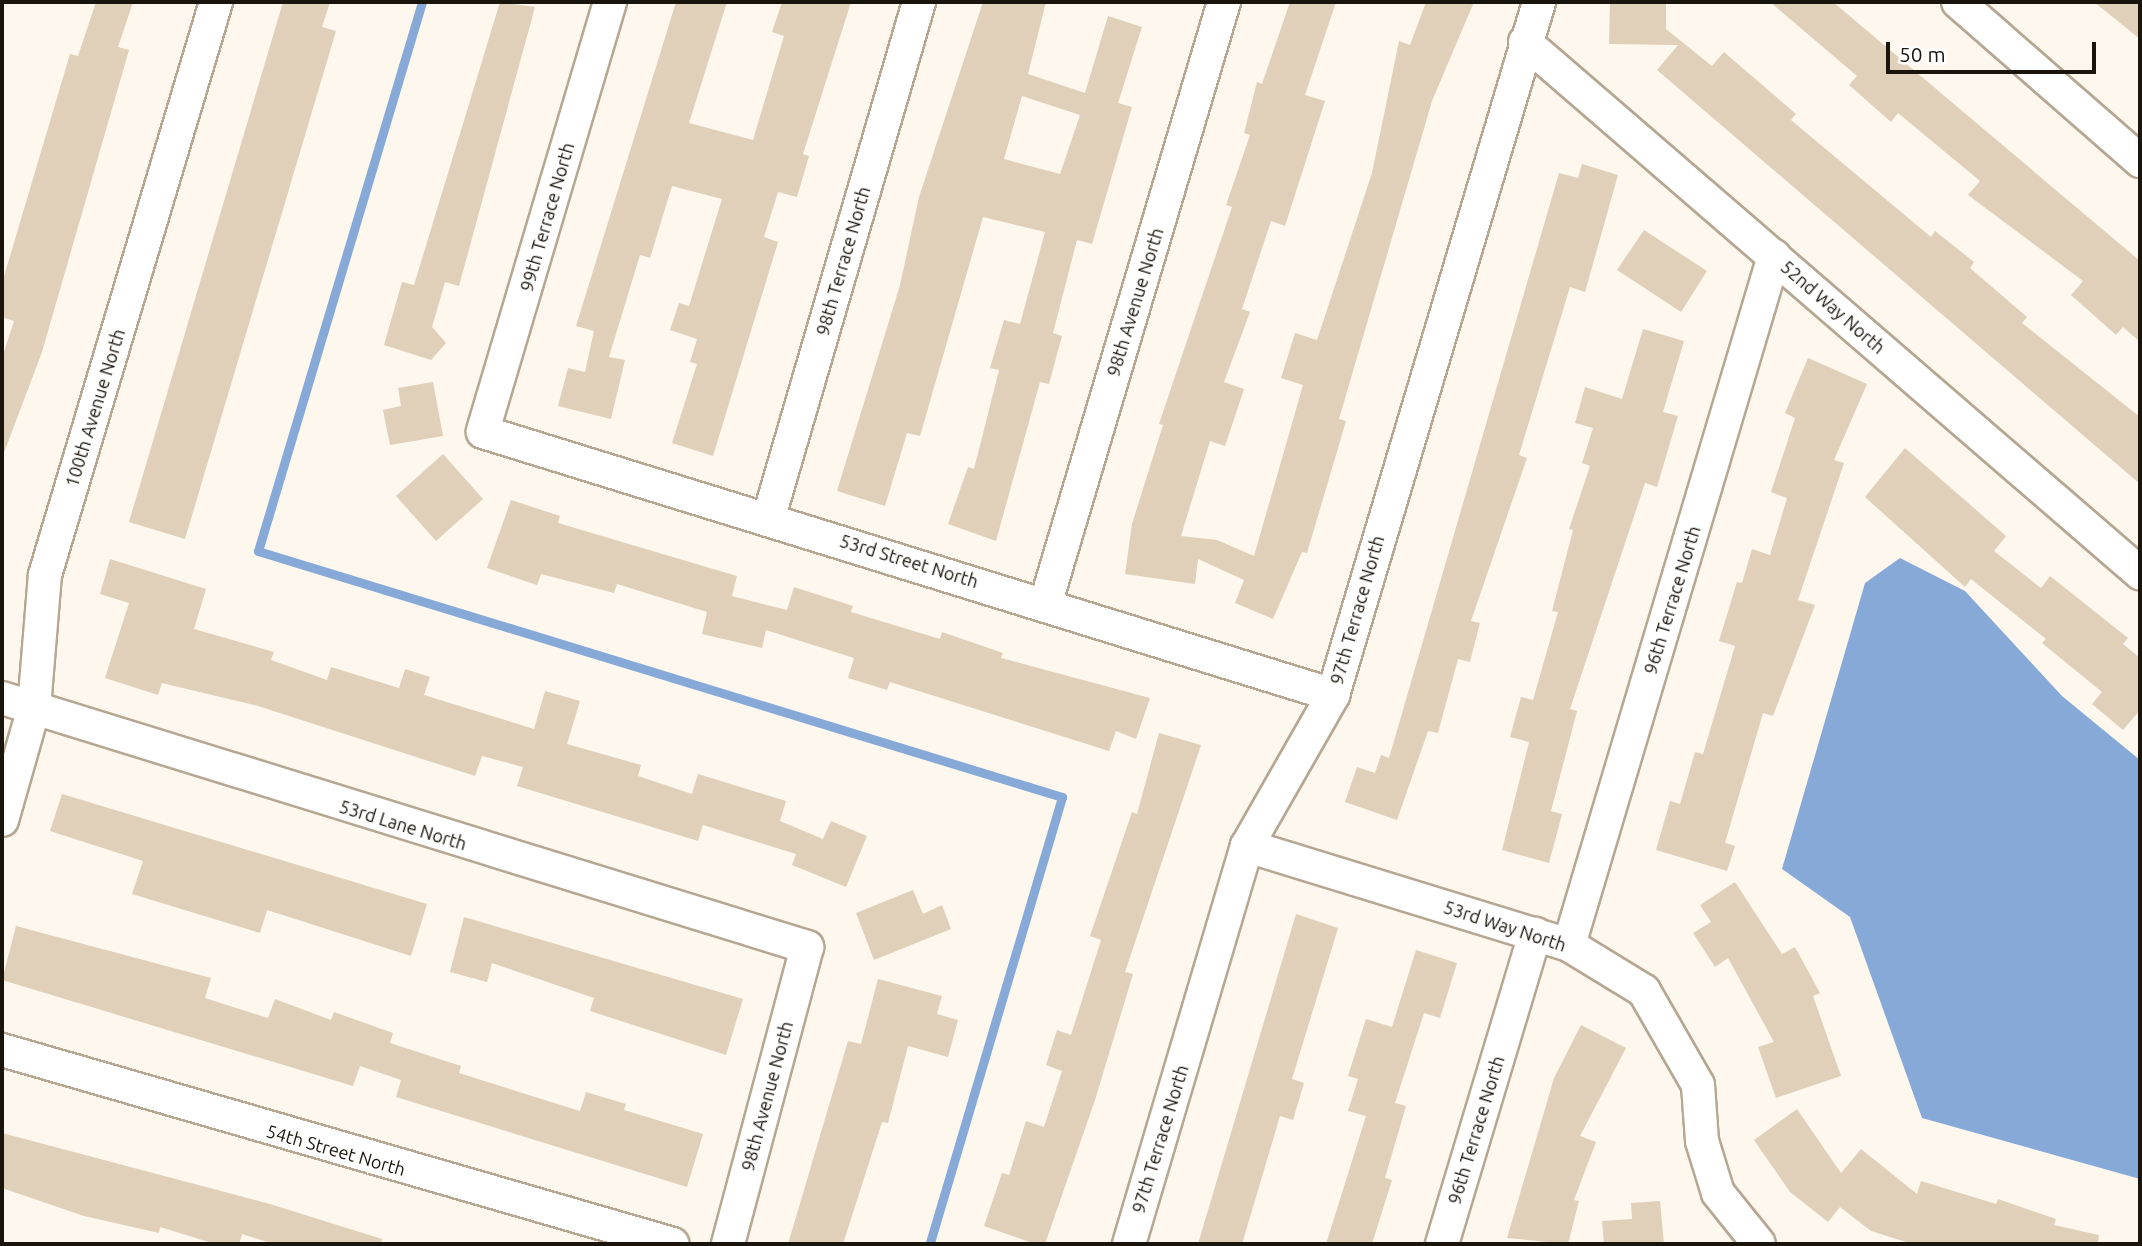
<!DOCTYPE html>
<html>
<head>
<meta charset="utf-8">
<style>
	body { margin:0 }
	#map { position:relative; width:2142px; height:1246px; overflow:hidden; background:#fdf7ee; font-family:Ubuntu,sans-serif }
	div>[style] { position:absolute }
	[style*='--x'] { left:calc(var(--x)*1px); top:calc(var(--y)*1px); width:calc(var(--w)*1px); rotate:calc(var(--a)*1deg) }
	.water>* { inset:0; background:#87a9d8 }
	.stream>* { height:9px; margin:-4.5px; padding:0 4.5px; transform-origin:4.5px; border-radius:4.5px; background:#87a9d8 }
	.building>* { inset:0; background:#e0d0ba }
	.roads { filter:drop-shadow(2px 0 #b6a692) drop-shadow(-2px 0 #b6a692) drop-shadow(0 2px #b6a692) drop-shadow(0 -2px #b6a692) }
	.street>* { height:32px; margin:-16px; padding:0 16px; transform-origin:16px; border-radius:16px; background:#fff }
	span { translate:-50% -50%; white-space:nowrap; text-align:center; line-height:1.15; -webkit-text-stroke:6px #fff; paint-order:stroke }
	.street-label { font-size:18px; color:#19140c }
	.frame { position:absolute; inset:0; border:4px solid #19140c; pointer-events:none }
	.scale { position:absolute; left:1886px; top:42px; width:210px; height:32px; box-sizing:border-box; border:4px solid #19140c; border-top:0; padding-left:9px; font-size:21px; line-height:24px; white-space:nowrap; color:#19140c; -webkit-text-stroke:5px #fff; paint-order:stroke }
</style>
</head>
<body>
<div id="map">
	<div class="water">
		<i style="clip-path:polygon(1900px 558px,1965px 591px,2062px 696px,2140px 760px,2140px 1179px,1922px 1118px,1850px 917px,1782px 869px,1865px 583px)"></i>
	</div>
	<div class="stream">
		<i style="--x:422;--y:2;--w:573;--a:106.63"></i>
		<i style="--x:258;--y:551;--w:841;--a:17.01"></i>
		<i style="--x:1062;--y:797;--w:466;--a:106.5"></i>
	</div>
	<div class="building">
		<i style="clip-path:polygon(96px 2px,133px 2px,118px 47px,129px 50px,42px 352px,2px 458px,2px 358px,14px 321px,2px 317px,2px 283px,70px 54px,78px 56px)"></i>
		<i style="clip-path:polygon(283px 2px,330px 2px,322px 27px,336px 31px,185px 539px,129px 522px)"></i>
		<i style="clip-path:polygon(500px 2px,535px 7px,459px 286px,445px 282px,432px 327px,446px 343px,431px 360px,384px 345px,402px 282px,414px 285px)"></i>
		<i style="clip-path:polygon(676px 2px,727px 2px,689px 123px,753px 140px,784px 36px,772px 32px,782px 2px,851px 2px,803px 154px,809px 156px,797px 197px,778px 192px,764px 237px,778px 242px,713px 456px,672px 443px,697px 364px,690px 362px,697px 339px,670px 330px,679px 303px,689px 306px,722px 199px,672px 186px,650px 258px,640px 255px,609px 357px,625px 360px,611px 419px,558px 406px,568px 368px,585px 372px,594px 331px,576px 326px)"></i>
		<i style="clip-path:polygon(evenodd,983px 2px,1046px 2px,1028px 74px,1085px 93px,1108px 16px,1142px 27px,1118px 103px,1132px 107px,1092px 244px,1077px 240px,1053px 333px,1062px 336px,1049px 384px,1040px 382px,996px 541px,948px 524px,968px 467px,974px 469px,999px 370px,990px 368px,1004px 320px,1020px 324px,1045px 232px,983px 217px,920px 436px,907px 433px,885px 506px,837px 491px,900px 285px,919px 197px,983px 2px,1022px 96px,1080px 115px,1060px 174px,1004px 159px,1022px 96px)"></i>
		<i style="clip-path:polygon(1290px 2px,1336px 2px,1305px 95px,1325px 101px,1285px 226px,1271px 221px,1242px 309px,1250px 312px,1224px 382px,1244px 389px,1225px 446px,1210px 441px,1181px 536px,1217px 540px,1254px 556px,1303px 385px,1281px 378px,1295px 333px,1317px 340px,1372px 173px,1399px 41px,1410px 45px,1426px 2px,1474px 2px,1432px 101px,1339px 419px,1346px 421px,1307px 553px,1302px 552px,1273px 619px,1235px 603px,1244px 580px,1198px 559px,1195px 584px,1125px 574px,1132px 524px,1163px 425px,1159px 424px,1232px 207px,1226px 205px,1250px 135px,1244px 133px,1257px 82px,1262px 84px)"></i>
		<i style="clip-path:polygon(1610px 2px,1666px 2px,1666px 29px,1712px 66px,1724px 52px,1796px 114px,1791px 120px,1931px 237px,1935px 231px,1974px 262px,1970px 268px,2027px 317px,2022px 323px,2140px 417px,2140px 484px,1657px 70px,1678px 45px,1609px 44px)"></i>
		<i style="clip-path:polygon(1770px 2px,1833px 2px,2140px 261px,2140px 342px,2123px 327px,2116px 335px,2071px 295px,2083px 281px,1968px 195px,1980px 181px,1898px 113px,1891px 122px,1849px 85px,1857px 76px)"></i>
		<i style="clip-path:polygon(2094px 2px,2140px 2px,2140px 39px)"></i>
		<i style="clip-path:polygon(1582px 164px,1618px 175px,1585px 292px,1570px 287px,1519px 455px,1527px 458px,1471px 621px,1480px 623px,1470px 662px,1458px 659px,1438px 733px,1428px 731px,1397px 820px,1345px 802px,1357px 767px,1375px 773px,1381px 755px,1389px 758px,1559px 173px,1578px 178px)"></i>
		<i style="clip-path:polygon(1644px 230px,1707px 271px,1681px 312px,1617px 270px)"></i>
		<i style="clip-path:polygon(1643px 329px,1684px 341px,1663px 412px,1678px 416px,1657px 487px,1645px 483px,1570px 709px,1577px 711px,1551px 811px,1562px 814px,1549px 863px,1502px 850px,1529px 742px,1510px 737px,1521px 697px,1533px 700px,1558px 612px,1552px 611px,1573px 530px,1569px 529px,1590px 466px,1582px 463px,1593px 428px,1575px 423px,1585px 387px,1622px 399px)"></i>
		<i style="clip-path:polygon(1808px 358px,1867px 384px,1834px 460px,1844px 463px,1798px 600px,1815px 605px,1773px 716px,1763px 713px,1725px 843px,1735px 846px,1727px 871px,1656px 850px,1670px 801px,1680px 804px,1695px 752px,1703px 754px,1735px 646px,1719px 641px,1737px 582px,1742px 583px,1752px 549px,1770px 555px,1787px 498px,1771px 492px,1795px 418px,1785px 413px)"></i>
		<i style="clip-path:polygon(433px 382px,443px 436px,390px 445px,383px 410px,401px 406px,398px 388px)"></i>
		<i style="clip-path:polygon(1905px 448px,2006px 536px,1994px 551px,2041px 588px,2050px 576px,2128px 638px,2123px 644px,2140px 658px,2140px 710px,2123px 730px,2092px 704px,2102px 692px,2042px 643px,2046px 639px,1971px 579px,1965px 587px,1865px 497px)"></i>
		<i style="clip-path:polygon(443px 454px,483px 499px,436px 541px,396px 496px)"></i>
		<i style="clip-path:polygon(511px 500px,560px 516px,558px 523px,737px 576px,732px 596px,787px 610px,794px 587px,853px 606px,851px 612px,940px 639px,942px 632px,1003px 653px,1001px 658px,1150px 698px,1136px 739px,1116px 731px,1109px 751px,890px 682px,887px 690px,848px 678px,854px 658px,766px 630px,762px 648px,702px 634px,707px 612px,617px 584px,614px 593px,541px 574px,537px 585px,487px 568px)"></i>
		<i style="clip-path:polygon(110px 559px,206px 589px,194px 629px,274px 652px,271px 660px,327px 680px,331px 667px,399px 688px,405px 669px,430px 677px,424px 695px,534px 729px,545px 691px,580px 701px,567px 744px,641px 765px,638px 776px,692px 794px,698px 774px,786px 801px,780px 821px,823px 839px,831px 821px,867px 836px,846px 887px,792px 865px,796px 854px,703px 825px,698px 841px,517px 786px,523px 767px,482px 756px,475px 776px,258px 706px,162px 683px,158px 695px,105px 678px,129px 603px,100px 594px)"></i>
		<i style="clip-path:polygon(1159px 733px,1201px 745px,1125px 972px,1133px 974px,1095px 1100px,1045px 1244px,1035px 1244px,984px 1226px,1002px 1173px,1009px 1175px,1026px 1121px,1044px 1127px,1062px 1071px,1046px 1065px,1057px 1030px,1071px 1035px,1101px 940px,1090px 936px,1132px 812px,1137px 814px)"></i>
		<i style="clip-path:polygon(62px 794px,427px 904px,411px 956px,267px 910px,260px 933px,132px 894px,143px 861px,50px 831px)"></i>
		<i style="clip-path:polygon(1735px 882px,1782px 954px,1795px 947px,1820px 993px,1813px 996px,1841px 1076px,1776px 1098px,1758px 1047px,1774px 1042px,1728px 958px,1715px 967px,1693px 933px,1711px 922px,1700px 905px)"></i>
		<i style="clip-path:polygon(913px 890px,923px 914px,942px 905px,951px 929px,874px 960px,856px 913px)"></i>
		<i style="clip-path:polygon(1296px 914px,1338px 928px,1292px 1079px,1304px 1083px,1293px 1120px,1280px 1116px,1242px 1244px,1198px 1244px)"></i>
		<i style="clip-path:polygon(464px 917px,743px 999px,726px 1055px,590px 1011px,594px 998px,492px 963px,487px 982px,450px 972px)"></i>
		<i style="clip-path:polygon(16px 926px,211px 978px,205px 998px,268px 1018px,275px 999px,331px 1020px,334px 1012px,393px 1033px,390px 1043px,461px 1066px,459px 1073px,580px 1111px,586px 1092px,626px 1104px,624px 1110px,703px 1134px,687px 1187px,396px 1097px,401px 1080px,360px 1066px,353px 1086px,2px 980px)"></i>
		<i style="clip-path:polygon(1416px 950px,1457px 963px,1440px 1018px,1424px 1013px,1395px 1103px,1406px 1106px,1385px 1178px,1392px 1180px,1372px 1244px,1326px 1244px,1366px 1116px,1348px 1111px,1358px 1079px,1348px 1076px,1366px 1019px,1392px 1027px)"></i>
		<i style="clip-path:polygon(878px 979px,942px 996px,937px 1014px,958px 1020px,948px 1057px,908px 1046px,888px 1123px,882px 1122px,843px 1244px,788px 1244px,848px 1041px,861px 1044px)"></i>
		<i style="clip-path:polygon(1581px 1025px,1626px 1048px,1580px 1136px,1596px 1142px,1574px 1200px,1579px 1201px,1568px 1244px,1507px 1238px,1554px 1078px)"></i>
		<i style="clip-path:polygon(1797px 1109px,1841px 1173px,1861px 1149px,1917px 1194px,1921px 1181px,1996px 1204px,1998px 1199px,2056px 1219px,2054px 1225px,2099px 1235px,2098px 1244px,1912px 1244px,1871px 1231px,1840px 1207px,1828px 1222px,1790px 1192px,1754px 1140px)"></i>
		<i style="clip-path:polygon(2px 1133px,270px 1204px,382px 1239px,381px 1244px,274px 1244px,242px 1234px,239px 1244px,215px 1244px,160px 1227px,159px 1233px,84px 1216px,2px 1188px)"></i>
		<i style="clip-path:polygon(1660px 1201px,1664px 1244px,1604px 1244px,1602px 1221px,1632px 1219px,1631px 1203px)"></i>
	</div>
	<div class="roads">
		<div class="street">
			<i style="--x:610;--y:2;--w:448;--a:106.5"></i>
			<i style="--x:483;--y:432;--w:890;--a:17.19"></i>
			<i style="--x:1958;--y:2;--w:242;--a:41.1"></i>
			<i style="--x:1525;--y:42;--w:813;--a:40.81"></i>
			<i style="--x:768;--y:520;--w:540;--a:-73.75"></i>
			<i style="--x:1046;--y:602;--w:626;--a:-73.48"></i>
			<i style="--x:2;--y:698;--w:843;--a:17.19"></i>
			<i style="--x:807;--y:947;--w:307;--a:104.9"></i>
			<i style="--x:2;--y:820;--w:116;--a:-74.1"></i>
			<i style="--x:34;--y:708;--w:133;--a:-85.3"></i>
			<i style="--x:45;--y:575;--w:598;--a:-73.38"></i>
			<i style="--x:1247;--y:846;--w:337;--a:17.1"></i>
			<i style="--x:1569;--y:945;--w:88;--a:31.5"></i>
			<i style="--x:1644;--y:991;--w:108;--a:60.1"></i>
			<i style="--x:1698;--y:1085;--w:56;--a:85.9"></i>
			<i style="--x:1702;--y:1141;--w:54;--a:72.9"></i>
			<i style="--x:1718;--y:1193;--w:65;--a:51.2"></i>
			<i style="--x:1569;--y:945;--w:719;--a:-73.43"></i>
			<i style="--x:2;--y:1050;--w:698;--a:16.13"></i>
			<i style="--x:1129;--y:1244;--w:415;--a:-73.5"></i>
			<i style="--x:1247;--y:846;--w:174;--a:-60.3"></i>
			<i style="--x:1333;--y:695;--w:723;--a:-73.44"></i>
			<i style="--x:1442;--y:1244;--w:324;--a:-73.3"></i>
		</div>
	</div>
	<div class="street-label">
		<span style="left:547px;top:217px;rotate:-74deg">99th Terrace North</span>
		<span style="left:843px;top:261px;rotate:-74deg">98th Terrace North</span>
		<span style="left:1135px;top:302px;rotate:-73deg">98th Avenue North</span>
		<span style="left:1833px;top:307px;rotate:41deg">52nd Way North</span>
		<span style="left:95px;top:408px;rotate:-73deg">100th Avenue North</span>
		<span style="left:909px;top:561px;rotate:17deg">53rd Street North</span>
		<span style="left:1672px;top:600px;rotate:-73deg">96th Terrace North</span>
		<span style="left:1357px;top:610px;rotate:-74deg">97th Terrace North</span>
		<span style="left:403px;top:825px;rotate:17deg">53rd Lane North</span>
		<span style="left:1505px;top:926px;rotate:18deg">53rd Way North</span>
		<span style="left:767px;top:1096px;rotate:-75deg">98th Avenue North</span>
		<span style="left:1476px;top:1130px;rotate:-73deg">96th Terrace North</span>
		<span style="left:1160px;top:1139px;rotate:-73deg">97th Terrace North</span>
		<span style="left:336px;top:1150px;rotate:16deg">54th Street North</span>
	</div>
	<div class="frame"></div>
	<div class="scale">50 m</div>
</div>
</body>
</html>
